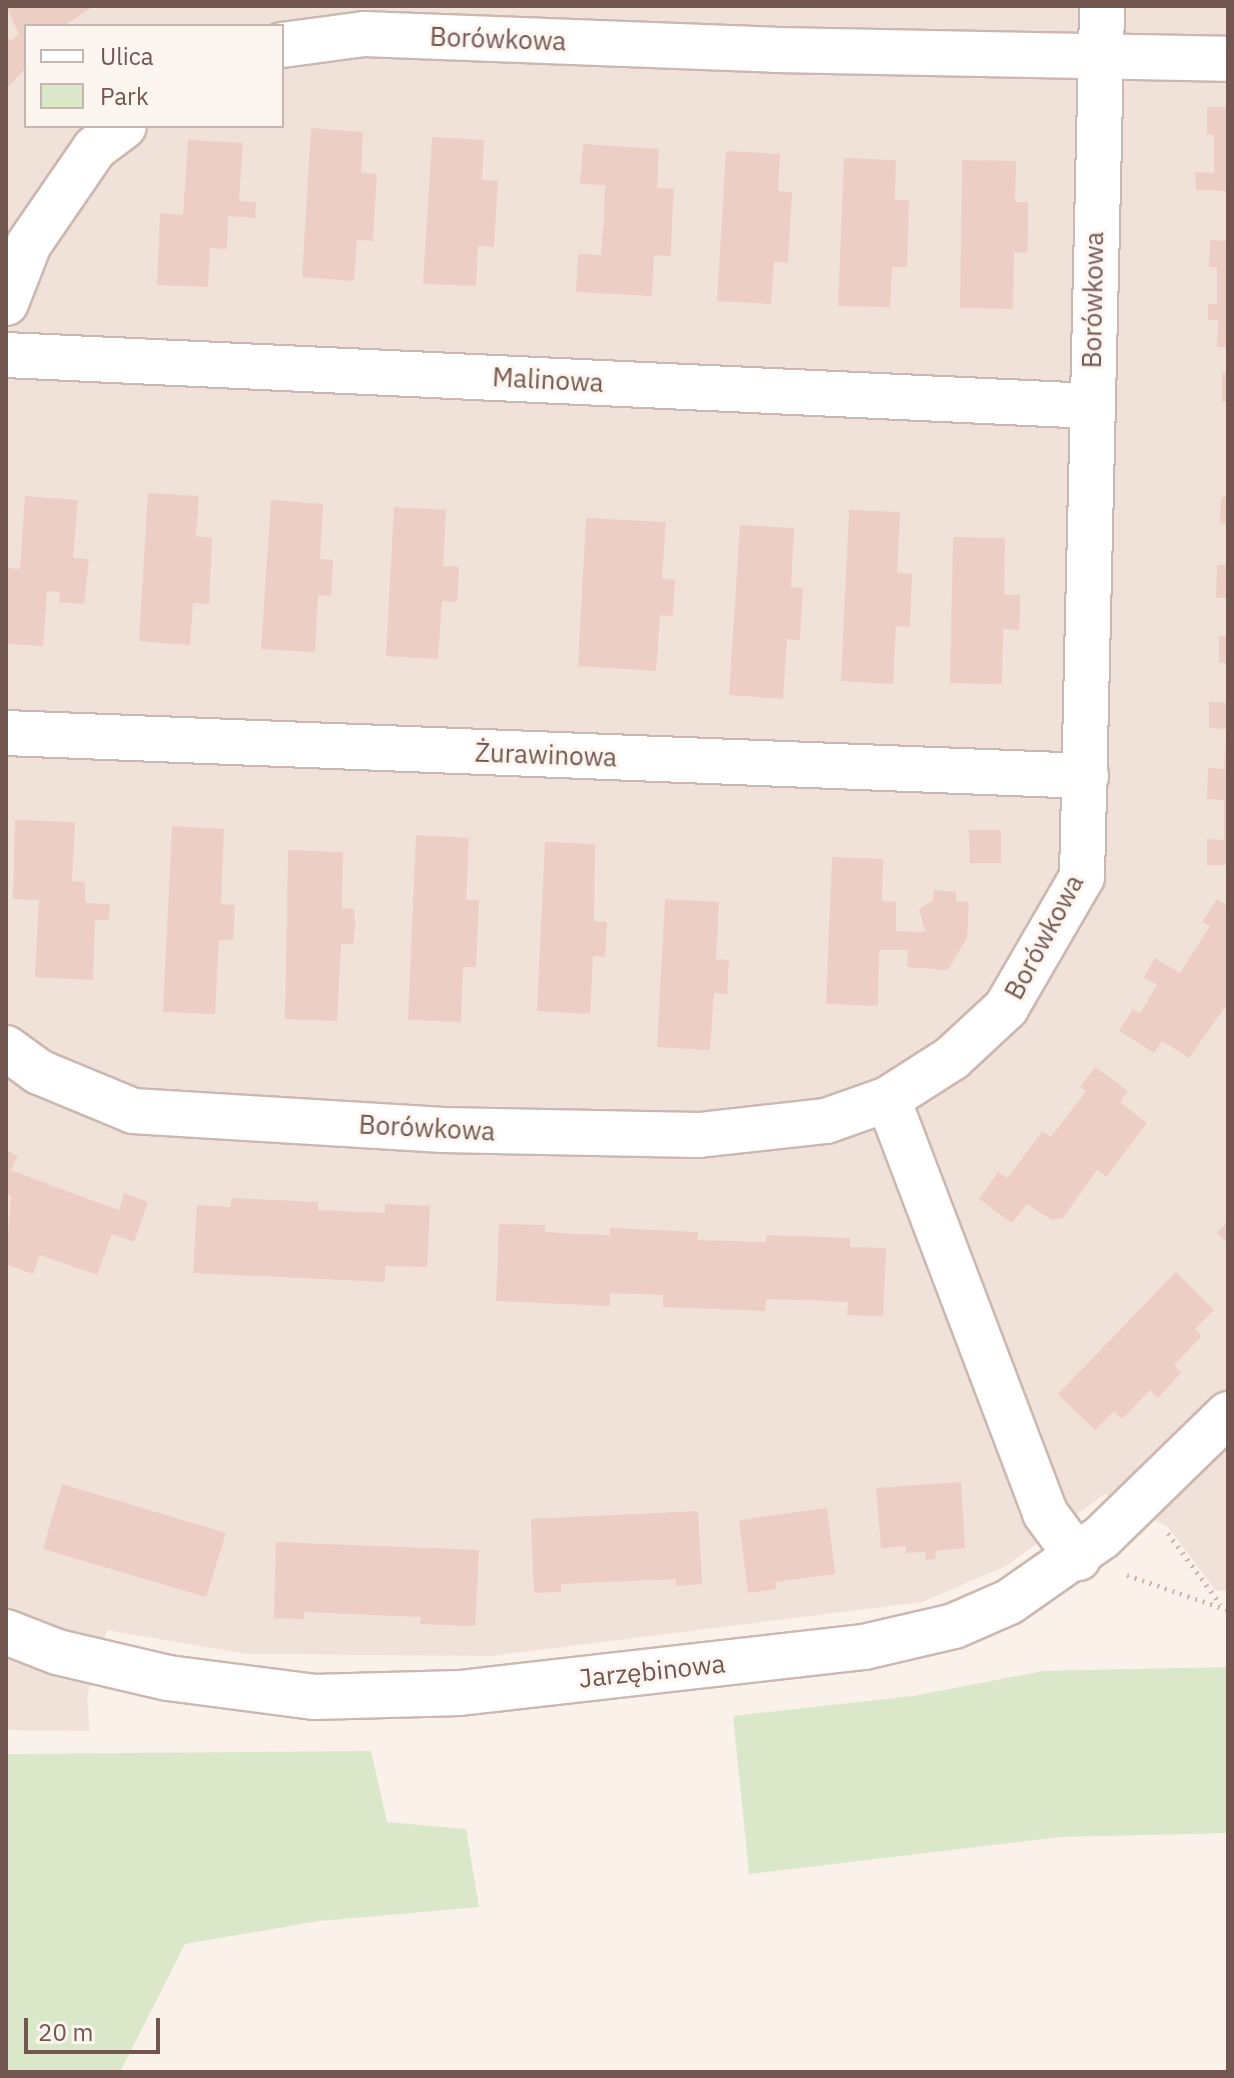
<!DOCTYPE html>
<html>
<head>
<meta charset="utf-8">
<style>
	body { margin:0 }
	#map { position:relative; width:1234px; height:2078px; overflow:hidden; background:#faf1ea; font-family:"IBM Plex Sans",sans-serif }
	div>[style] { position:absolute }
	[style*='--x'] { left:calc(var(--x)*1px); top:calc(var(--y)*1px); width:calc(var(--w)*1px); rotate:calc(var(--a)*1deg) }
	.residential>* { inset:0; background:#f1e2d9 }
	.green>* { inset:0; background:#dae7c9 }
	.building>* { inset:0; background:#edcec4 }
	.path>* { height:5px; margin-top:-2.5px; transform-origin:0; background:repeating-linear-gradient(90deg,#d2b1a7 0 2px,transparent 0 8px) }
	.roads { filter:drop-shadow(2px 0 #cbb8b0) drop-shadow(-2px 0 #cbb8b0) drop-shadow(0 2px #cbb8b0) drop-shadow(0 -2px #cbb8b0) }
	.minor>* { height:44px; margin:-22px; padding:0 22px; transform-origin:22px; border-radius:22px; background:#fff }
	span { translate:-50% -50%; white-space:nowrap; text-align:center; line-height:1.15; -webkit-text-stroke:6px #fdf6f0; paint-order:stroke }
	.street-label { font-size:26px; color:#725750 }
	.frame { position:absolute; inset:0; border:8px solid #725750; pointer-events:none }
	.legend { position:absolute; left:24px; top:24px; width:260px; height:104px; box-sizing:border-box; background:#fdf6f0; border:2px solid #c5b6b0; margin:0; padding:10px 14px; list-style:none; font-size:24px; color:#725750 }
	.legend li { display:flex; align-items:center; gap:16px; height:40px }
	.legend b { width:40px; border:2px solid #c5b6b0 }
	.scale { position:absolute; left:24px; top:2018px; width:136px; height:36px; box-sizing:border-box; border:4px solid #725750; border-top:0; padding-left:10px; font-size:24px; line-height:28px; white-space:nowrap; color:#725750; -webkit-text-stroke:6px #fdf6f0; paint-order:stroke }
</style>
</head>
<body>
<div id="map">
	<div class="residential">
		<i style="clip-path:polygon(evenodd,6px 6px,1228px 6px,1228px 1590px,1216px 1591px,1168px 1527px,1105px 1494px,1006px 1566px,922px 1602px,491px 1656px,247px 1654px,107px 1630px,87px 1696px,90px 1731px,6px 1730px,6px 6px,26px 26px,282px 26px,282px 126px,26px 126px,26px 26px)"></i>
	</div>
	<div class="green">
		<i style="clip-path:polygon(1228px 1667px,1228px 1833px,1061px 1837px,749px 1874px,733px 1716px,913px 1696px,1043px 1671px)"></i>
		<i style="clip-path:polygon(371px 1751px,387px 1822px,466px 1829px,479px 1907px,319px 1921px,185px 1944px,120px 2072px,6px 2072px,6px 1754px)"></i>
	</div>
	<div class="building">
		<i style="clip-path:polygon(6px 6px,94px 6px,64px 26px,26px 26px,26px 68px,6px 89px,6px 36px,11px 41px,19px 34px)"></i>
		<i style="clip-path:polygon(1207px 107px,1228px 107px,1228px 191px,1196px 190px,1195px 172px,1214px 173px,1214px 135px,1207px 134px)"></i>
		<i style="clip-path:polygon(311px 128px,363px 132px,361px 173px,377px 174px,373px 241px,357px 240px,354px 281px,302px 277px)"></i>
		<i style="clip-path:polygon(432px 137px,484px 140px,482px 180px,498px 181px,494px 247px,478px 246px,476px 286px,423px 284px)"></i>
		<i style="clip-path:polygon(188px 140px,243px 143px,239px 201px,256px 202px,255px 218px,228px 216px,227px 249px,210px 248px,208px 287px,157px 285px,160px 213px,183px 215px)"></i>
		<i style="clip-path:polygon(583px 144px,659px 149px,657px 188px,674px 189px,672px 222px,671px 256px,654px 255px,652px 296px,576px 292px,578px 254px,601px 255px,604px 219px,605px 185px,580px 184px)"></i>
		<i style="clip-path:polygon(726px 151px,780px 154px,778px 191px,792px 192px,788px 263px,774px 262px,771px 304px,717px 301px)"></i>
		<i style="clip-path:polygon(844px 158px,896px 160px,895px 200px,909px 200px,907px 267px,892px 267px,890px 307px,838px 306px)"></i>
		<i style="clip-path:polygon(962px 160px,1016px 161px,1015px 202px,1028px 202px,1028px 235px,1027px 253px,1014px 252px,1013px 309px,960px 308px)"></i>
		<i style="clip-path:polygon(1210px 240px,1228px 241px,1228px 347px,1217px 347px,1218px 320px,1208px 320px,1208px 304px,1217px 304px,1217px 267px,1209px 267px)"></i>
		<i style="clip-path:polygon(1222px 373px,1228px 373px,1228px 402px,1222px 402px)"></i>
		<i style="clip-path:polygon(148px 493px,199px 496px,196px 536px,212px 538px,209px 604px,193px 603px,190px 645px,139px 641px)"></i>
		<i style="clip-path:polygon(25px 496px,78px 500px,73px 558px,89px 559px,84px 604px,59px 602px,60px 592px,47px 591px,43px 646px,6px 644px,6px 568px,20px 569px)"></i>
		<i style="clip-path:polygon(1221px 497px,1228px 497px,1228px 524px,1220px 523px)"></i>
		<i style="clip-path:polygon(271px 500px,323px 504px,320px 559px,333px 560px,331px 596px,318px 595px,315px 652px,261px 649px)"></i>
		<i style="clip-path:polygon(394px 507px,446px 510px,443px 566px,459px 567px,457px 602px,442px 601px,438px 659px,386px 656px)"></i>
		<i style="clip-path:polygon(849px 510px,900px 512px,897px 573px,912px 574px,910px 627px,896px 626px,893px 684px,841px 681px)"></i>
		<i style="clip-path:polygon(586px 518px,666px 522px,662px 578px,675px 580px,673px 616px,660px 615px,656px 671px,578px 666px)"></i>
		<i style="clip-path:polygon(740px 525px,794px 528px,791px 587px,803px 588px,800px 640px,787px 639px,783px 699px,729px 695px)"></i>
		<i style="clip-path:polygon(953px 537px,1005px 538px,1004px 595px,1020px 595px,1020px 614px,1019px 630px,1003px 629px,1002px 684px,950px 683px)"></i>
		<i style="clip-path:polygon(1217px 565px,1228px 565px,1228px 598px,1216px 598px)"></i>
		<i style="clip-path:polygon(1219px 636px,1228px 636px,1228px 663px,1219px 663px)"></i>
		<i style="clip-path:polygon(1209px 702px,1228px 703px,1228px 729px,1209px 728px)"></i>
		<i style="clip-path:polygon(1225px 737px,1228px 865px,1207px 865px,1207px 839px,1224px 840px,1224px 800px,1207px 799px,1208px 768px,1224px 769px)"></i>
		<i style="clip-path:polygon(15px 820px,75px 822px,72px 881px,85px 882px,85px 903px,110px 904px,109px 920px,95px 920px,93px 980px,35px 977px,39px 900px,13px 899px)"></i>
		<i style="clip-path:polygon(172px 826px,224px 829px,221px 904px,235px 905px,233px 940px,219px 940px,215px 1014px,163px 1012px)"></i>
		<i style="clip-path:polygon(969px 830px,1001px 830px,1001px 863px,970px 863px)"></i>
		<i style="clip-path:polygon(416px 835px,469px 838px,466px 900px,479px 900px,476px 967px,463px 967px,461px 1022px,408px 1020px)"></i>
		<i style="clip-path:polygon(545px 842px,595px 844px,594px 921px,607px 922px,605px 957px,593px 956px,590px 1014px,537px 1011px)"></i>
		<i style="clip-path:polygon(288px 850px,343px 852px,342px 908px,354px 909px,355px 928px,353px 944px,341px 944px,337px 1021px,285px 1019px)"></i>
		<i style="clip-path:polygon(832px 857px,883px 859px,882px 901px,896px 902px,896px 931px,925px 932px,919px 909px,933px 900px,934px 890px,956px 892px,956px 901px,969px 902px,967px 938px,948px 970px,907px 967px,908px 950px,879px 950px,878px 1006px,826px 1004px)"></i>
		<i style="clip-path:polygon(665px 899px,719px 902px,716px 959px,729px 960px,727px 994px,714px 993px,710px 1050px,657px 1047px)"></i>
		<i style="clip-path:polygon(1217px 899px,1228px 906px,1228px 1003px,1189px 1058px,1162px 1041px,1154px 1053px,1119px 1031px,1133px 1009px,1140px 1013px,1157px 985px,1144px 977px,1155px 958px,1180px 973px,1210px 926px,1202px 922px)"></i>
		<i style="clip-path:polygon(1095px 1067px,1128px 1091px,1120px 1102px,1147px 1123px,1106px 1177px,1097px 1170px,1063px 1218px,1052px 1220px,1027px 1204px,1012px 1223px,979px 1199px,998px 1172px,1008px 1178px,1042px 1131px,1051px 1137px,1086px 1091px,1080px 1087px)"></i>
		<i style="clip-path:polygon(6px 1150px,18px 1156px,11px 1170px,69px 1192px,119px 1210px,124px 1193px,148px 1202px,134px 1242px,112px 1234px,97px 1275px,40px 1255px,33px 1274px,6px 1264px,11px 1196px,6px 1193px)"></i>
		<i style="clip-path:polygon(231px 1198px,318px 1202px,318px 1210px,385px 1213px,385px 1204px,430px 1206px,427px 1267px,385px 1266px,385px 1282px,193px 1273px,197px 1205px,231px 1207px)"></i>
		<i style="clip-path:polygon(1228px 1221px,1228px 1244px,1217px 1233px)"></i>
		<i style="clip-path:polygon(499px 1224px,545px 1225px,545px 1232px,577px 1234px,610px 1235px,610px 1228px,698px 1232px,697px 1240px,766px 1242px,766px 1235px,850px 1238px,850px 1247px,886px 1248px,883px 1316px,847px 1315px,848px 1302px,806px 1300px,766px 1299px,765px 1311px,663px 1307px,663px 1295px,610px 1293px,610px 1306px,496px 1301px)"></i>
		<i style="clip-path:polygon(1176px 1272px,1214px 1310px,1195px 1329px,1202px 1336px,1174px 1365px,1181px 1373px,1158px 1398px,1150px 1390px,1122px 1419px,1114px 1411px,1095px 1430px,1058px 1394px)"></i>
		<i style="clip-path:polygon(961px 1482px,965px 1548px,935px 1551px,936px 1559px,926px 1560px,925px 1552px,906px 1553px,906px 1546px,881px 1548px,876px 1488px)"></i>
		<i style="clip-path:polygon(62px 1484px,226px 1533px,206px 1597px,43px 1549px)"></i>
		<i style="clip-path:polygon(827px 1508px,835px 1574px,775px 1582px,776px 1589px,748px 1593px,739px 1520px)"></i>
		<i style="clip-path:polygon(698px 1511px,702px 1584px,676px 1586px,676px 1579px,561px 1584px,561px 1592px,534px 1593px,531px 1519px)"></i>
		<i style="clip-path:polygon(276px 1542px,479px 1550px,475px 1626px,420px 1624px,421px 1617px,304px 1612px,304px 1619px,274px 1618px)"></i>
	</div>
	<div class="path">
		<i style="--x:1168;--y:1533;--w:89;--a:53.6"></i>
		<i style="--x:1127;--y:1575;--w:107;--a:19.1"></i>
	</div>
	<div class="roads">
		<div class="minor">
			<i style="--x:282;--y:45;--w:83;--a:-7.6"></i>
			<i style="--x:364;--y:34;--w:410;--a:2.2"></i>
			<i style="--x:774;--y:50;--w:454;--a:1.1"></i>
			<i style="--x:6;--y:303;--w:63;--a:-68.7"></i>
			<i style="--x:29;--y:244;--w:116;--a:-55.5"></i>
			<i style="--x:95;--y:148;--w:36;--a:-37"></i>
			<i style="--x:6;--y:355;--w:1085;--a:2.69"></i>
			<i style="--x:6;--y:733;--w:1081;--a:2.28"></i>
			<i style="--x:6;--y:1048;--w:41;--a:36"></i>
			<i style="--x:39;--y:1072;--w:102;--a:22.5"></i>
			<i style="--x:133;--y:1111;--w:311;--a:3.5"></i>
			<i style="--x:443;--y:1130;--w:256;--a:1.1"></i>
			<i style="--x:699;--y:1135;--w:128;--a:-6.3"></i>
			<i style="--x:826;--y:1121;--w:66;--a:-19.5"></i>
			<i style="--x:888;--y:1099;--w:76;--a:-32.6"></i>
			<i style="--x:952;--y:1058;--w:74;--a:-42.8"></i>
			<i style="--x:1006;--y:1008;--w:151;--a:-59.9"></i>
			<i style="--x:1082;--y:877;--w:871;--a:-88.68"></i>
			<i style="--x:888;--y:1099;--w:443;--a:69.2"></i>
			<i style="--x:1045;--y:1513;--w:56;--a:53.7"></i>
			<i style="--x:6;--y:1632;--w:55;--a:21.4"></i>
			<i style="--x:57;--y:1652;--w:114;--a:13.2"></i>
			<i style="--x:168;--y:1678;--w:147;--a:7.4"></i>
			<i style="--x:314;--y:1697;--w:146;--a:-1.6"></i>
			<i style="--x:460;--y:1693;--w:407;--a:-6.5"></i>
			<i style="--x:864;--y:1647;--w:92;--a:-13.1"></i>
			<i style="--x:954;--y:1626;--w:60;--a:-23.6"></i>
			<i style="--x:1009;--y:1602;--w:113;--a:-35"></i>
			<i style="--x:1102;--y:1537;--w:176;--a:-44.3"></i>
		</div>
	</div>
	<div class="street-label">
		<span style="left:498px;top:39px;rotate:2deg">Borówkowa</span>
		<span style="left:1093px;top:300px;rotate:-89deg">Borówkowa</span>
		<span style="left:548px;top:380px;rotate:3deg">Malinowa</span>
		<span style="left:546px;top:755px;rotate:2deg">Żurawinowa</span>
		<span style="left:1044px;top:937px;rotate:-62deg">Borówkowa</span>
		<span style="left:427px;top:1128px;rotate:3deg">Borówkowa</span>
		<span style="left:652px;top:1671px;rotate:-6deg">Jarzębinowa</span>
	</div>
	<div class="frame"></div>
	<ul class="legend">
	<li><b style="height:10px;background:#fff"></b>Ulica</li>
	<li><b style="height:22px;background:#dae7c9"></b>Park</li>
	</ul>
	<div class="scale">20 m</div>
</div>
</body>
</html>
